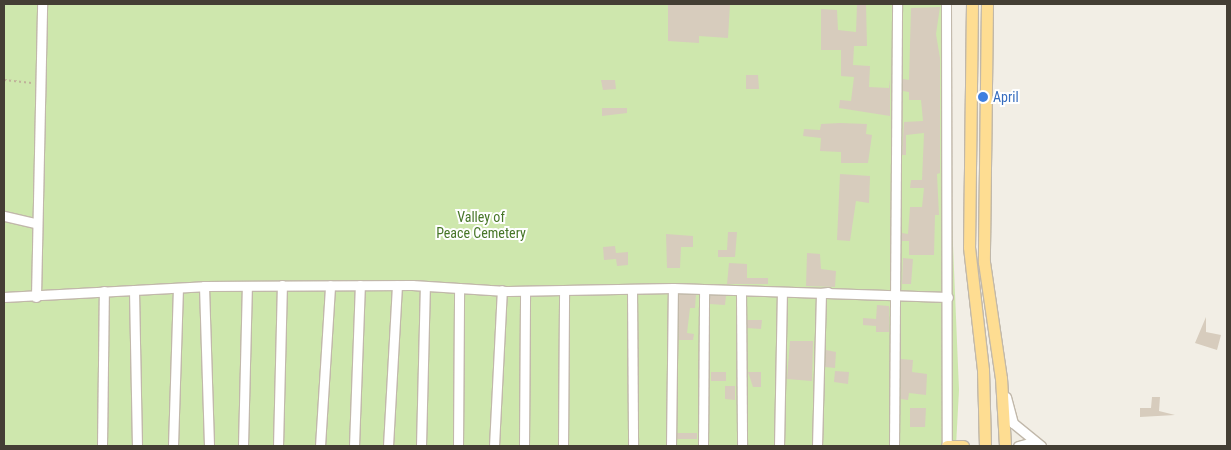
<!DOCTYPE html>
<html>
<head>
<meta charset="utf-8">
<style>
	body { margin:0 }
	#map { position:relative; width:1231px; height:450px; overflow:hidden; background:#f2eee5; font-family:"Roboto Condensed",sans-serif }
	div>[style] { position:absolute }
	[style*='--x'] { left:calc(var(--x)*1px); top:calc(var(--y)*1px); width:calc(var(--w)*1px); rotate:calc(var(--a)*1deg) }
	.green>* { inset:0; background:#cee7ad }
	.building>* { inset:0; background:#d7ccbd }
	.path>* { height:2px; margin-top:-1px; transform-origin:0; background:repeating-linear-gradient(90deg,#bfb199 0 2.5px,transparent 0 5px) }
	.roads { filter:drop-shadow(1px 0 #c1b8aa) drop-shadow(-1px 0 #c1b8aa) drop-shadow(0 1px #c1b8aa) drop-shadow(0 -1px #c1b8aa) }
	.minor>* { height:9px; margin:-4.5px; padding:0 4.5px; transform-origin:4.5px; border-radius:4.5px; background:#fff }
	.major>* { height:11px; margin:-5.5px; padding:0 5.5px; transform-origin:5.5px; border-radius:5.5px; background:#fedd92 }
	.dots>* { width:14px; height:14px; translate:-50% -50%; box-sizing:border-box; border:2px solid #fff; border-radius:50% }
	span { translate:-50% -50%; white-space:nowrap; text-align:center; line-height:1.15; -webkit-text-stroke:4px #fff; paint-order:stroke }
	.shop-label { font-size:14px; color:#366cbe }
	.left { translate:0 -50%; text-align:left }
	.park-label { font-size:14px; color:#477628 }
	.frame { position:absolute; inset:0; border:5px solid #443e34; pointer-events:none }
</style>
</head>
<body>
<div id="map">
	<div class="green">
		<i style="clip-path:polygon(4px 4px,943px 4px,959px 390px,956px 446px,4px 446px)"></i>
	</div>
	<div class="building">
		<i style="clip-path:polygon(668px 4px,730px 4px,728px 38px,699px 36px,699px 43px,668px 41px)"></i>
		<i style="clip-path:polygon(857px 4px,866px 4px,867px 46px,854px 46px,853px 65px,870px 66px,869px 87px,889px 88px,890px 79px,890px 116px,839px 108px,840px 100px,851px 101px,854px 77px,841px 76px,841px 50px,821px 50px,821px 9px,837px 10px,838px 30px,856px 32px)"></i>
		<i style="clip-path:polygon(940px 7px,936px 34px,940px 58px,940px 173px,937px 174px,939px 215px,935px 215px,934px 255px,909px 255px,909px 241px,902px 241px,902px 233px,908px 234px,910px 207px,922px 207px,924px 188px,910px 188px,911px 180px,922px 180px,924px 133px,906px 135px,906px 155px,902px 155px,904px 122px,923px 121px,921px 100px,909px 100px,909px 92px,903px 91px,903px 79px,909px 80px,911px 8px)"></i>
		<i style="clip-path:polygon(746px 75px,758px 75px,759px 89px,746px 89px)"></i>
		<i style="clip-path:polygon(601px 80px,615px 80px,616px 89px,603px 90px)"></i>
		<i style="clip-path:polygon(602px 108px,627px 108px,627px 113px,602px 116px)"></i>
		<i style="clip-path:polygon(840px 123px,867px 124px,866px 134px,872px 135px,868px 163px,841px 163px,841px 152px,820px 151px,821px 138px,803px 136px,804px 129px,820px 130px,821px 124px)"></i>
		<i style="clip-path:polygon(840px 174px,870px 176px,869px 203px,856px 201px,850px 241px,837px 240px)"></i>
		<i style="clip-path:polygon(728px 232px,737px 232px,735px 257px,718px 257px,718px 250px,727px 250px)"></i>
		<i style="clip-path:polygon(666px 234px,693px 236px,693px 247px,681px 247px,680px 268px,667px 268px)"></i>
		<i style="clip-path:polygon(615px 246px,616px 253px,628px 252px,628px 265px,617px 266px,616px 259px,604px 260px,603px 247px)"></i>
		<i style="clip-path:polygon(807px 253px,820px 254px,821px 269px,836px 271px,835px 287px,806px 286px)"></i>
		<i style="clip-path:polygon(903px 258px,913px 259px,911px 284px,902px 284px)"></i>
		<i style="clip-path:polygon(729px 263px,747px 264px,747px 278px,768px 278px,768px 284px,727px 284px)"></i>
		<i style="clip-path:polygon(679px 294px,696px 295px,695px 308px,690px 308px,687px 333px,694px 334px,693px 340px,679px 340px)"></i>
		<i style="clip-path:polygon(710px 295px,726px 296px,725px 305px,710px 304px)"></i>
		<i style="clip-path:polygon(877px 305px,889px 306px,889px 332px,876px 332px,876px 326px,863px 325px,863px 318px,876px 319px)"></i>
		<i style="clip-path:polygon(1206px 317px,1206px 332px,1221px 335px,1217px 350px,1195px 343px)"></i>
		<i style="clip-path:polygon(747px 320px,762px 320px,761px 329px,747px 328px)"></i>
		<i style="clip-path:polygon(790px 341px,813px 341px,812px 381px,787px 379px)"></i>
		<i style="clip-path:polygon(826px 350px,836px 352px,835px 368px,825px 367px)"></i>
		<i style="clip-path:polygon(901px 359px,913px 360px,912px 372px,927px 374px,926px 395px,909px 393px,908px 400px,901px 399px)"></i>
		<i style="clip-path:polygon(835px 371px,849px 372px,848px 384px,834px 382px)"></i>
		<i style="clip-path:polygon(711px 372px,726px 372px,726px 381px,711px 381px)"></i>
		<i style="clip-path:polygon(748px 372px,761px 372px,761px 387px,753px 387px)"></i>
		<i style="clip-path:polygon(725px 386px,735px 386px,735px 400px,725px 399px)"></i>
		<i style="clip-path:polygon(1152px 397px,1160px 397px,1159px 411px,1175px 415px,1140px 417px,1140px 408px,1151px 408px)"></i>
		<i style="clip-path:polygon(910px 408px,926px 408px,925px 427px,910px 427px)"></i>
		<i style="clip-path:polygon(677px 433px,697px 433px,697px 439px,677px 439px)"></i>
	</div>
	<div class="path">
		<i style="--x:4;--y:80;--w:28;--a:6"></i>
	</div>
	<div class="roads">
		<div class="minor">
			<i style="--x:946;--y:4;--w:442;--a:89.9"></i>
			<i style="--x:4;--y:216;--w:32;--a:13"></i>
			<i style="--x:204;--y:286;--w:160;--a:88.2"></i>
			<i style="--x:632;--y:289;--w:157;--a:89.6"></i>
			<i style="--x:134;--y:290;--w:156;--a:88.9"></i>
			<i style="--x:741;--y:292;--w:154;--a:89.6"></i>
			<i style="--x:4;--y:297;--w:200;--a:-3.1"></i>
			<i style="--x:204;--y:286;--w:208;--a:-0.3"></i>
			<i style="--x:412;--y:285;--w:94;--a:3.7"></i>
			<i style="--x:506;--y:291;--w:167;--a:-1"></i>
			<i style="--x:673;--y:288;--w:275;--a:1.9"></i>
			<i style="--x:36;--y:297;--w:293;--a:-88.8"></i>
			<i style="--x:1006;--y:397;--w:27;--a:75"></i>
			<i style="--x:1013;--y:423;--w:36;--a:39"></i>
			<i style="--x:102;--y:446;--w:155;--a:-89.3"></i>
			<i style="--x:173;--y:446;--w:158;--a:-88.2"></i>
			<i style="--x:243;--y:446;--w:160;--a:-88.6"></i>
			<i style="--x:278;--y:446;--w:161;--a:-88.6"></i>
			<i style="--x:320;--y:446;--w:161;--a:-86.4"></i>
			<i style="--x:354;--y:446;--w:161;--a:-87.9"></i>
			<i style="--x:388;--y:446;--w:161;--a:-86.8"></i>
			<i style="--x:421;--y:446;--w:160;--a:-88.6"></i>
			<i style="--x:458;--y:446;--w:158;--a:-89.6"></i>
			<i style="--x:494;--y:446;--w:156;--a:-87.1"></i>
			<i style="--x:524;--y:446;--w:155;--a:-89.6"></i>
			<i style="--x:563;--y:446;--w:154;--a:-89.6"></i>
			<i style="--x:671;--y:446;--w:158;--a:-89.3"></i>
			<i style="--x:703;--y:446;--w:156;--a:-89.6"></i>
			<i style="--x:779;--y:446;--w:152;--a:-88.9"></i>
			<i style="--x:817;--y:446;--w:153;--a:-88.5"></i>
			<i style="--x:821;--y:293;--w:7;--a:-8"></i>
			<i style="--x:894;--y:446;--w:442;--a:-89.6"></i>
			<i style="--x:1018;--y:446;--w:16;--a:-15"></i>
		</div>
		<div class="major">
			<i style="--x:972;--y:4;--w:243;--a:90.7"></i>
			<i style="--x:969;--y:247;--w:124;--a:83.5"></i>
			<i style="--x:983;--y:370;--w:76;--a:88.5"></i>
			<i style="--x:987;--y:4;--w:258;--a:90.7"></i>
			<i style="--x:984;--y:262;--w:117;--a:81.7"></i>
			<i style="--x:1001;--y:378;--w:68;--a:86.6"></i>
			<i style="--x:947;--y:446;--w:16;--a:0"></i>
		</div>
	</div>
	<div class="dots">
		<i style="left:983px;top:97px;background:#3f7fe0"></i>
	</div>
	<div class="shop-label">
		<span class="left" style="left:993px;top:97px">April</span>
	</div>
	<div class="park-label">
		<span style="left:481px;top:225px">Valley of<br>Peace Cemetery</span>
	</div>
	<div class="frame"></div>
</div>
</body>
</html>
